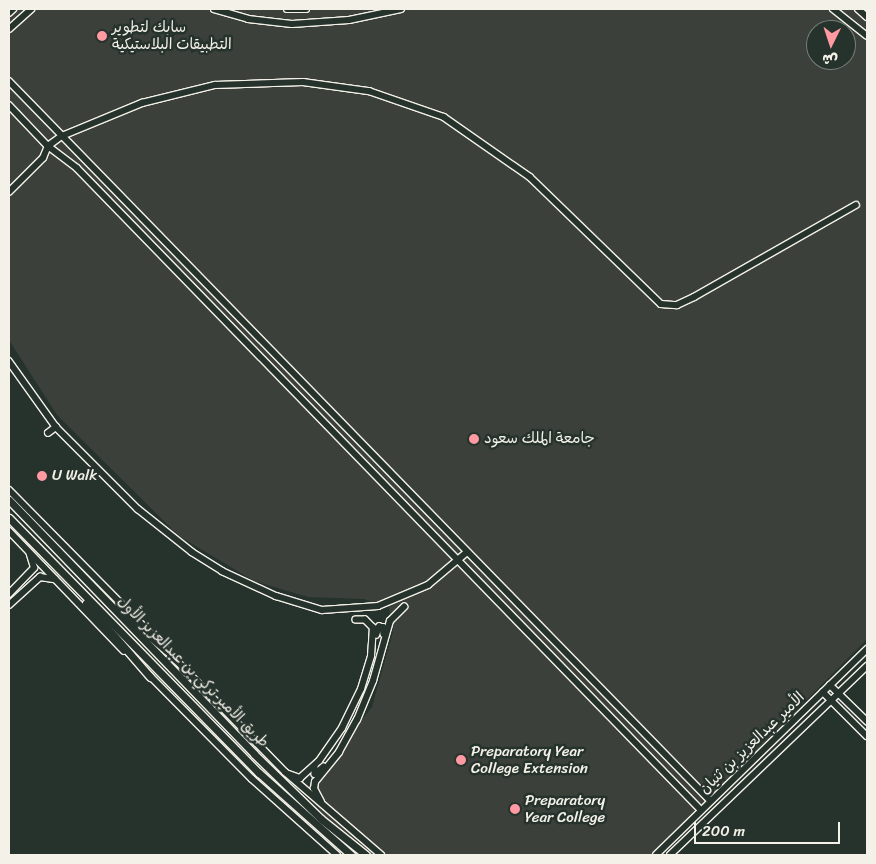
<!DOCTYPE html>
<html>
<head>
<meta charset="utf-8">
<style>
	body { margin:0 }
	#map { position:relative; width:876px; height:864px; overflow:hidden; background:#26332d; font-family:Sriracha,"Playpen Sans Arabic",sans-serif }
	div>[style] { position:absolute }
	.built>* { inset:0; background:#3b413a }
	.roads { filter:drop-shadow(1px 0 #f4f1e8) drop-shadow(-1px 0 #f4f1e8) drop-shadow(0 1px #f4f1e8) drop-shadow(0 -1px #f4f1e8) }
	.tertiary>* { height:5.5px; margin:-2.75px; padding:0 2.75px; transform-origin:2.75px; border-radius:2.75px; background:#26332d }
	.secondary>* { height:6px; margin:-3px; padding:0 3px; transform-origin:3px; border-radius:3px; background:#26332d }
	.primary>* { height:7px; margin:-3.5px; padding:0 3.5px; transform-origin:3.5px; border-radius:3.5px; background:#26332d }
	.dots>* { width:14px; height:14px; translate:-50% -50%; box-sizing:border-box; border:2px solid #26332d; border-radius:50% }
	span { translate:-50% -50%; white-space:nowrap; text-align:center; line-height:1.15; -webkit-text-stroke:5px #26332d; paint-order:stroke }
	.poi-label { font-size:15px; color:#f4f1e8 }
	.left { translate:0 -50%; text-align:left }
	.street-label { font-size:15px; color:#f4f1e8 }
	.frame { position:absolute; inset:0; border:10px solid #f4f1e8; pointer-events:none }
	.north { position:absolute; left:806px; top:20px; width:50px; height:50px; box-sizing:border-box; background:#26332d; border:1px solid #787f78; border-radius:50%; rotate:184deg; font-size:14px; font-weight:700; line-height:20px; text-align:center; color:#f4f1e8 }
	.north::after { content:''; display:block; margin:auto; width:18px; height:22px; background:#ff9aa2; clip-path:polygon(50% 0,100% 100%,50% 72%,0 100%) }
	.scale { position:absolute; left:694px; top:822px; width:146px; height:22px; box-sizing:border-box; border:2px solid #f4f1e8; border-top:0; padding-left:6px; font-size:15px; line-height:18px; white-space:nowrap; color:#f4f1e8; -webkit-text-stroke:4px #26332d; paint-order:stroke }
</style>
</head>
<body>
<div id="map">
	<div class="built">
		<div style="clip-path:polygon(evenodd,9px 9px,867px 9px,867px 639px,653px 855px,360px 855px,304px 792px,372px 707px,393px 632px,389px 607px,364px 599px,308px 597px,254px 581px,179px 536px,57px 415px,9px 340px,9px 9px,816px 30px,846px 30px,846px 60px,816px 60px,816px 30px)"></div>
	</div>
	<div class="roads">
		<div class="tertiary">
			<div style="left:9px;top:81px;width:1004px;rotate:45.73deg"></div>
			<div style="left:9px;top:105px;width:57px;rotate:46.4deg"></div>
			<div style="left:48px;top:146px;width:36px;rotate:37deg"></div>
			<div style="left:77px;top:168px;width:895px;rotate:45.81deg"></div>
			<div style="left:9px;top:192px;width:48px;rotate:-45deg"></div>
			<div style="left:43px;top:158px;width:13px;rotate:-67deg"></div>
			<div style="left:48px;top:146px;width:17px;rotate:-36deg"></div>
			<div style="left:62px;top:136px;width:87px;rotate:-22.4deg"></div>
			<div style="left:142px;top:103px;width:75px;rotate:-13.9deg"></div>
			<div style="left:215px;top:85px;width:88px;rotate:-2deg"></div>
			<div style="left:303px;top:82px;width:67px;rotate:7.8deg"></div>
			<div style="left:369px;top:91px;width:79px;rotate:19.1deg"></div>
			<div style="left:444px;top:117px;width:105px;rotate:34.9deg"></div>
			<div style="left:530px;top:177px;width:182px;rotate:44.1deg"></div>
			<div style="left:661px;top:304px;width:16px;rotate:4deg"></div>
			<div style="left:677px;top:305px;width:19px;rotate:-25deg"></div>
			<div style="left:694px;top:297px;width:186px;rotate:-29.6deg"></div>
			<div style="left:9px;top:361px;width:81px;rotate:54.5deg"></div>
			<div style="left:56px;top:427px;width:116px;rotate:45deg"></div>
			<div style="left:138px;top:509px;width:69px;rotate:38.5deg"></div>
			<div style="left:192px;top:552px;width:36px;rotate:32deg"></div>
			<div style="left:222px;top:571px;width:60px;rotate:24.8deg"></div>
			<div style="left:276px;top:596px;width:48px;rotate:16.9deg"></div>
			<div style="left:322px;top:610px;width:56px;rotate:-4.1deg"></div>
			<div style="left:378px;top:606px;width:54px;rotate:-22.8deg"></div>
			<div style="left:428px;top:585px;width:50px;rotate:-40.1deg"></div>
			<div style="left:48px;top:433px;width:10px;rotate:-37deg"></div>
			<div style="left:9px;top:594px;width:36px;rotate:-46deg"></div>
			<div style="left:34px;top:568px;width:14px;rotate:-107deg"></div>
			<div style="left:9px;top:605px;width:42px;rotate:-42.1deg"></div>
			<div style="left:40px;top:577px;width:15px;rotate:8deg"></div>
			<div style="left:376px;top:635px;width:9px;rotate:-69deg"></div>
			<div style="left:379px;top:627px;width:4px"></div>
			<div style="left:383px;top:627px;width:7px;rotate:82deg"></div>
			<div style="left:830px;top:685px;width:52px;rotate:44.2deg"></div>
			<div style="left:823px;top:692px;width:62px;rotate:45deg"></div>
			<div style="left:315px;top:767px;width:7px;rotate:90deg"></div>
			<div style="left:315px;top:774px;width:11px;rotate:-41deg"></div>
			<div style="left:289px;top:774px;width:12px;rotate:20deg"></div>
			<div style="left:300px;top:778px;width:25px;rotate:-42deg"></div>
			<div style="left:319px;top:761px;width:40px;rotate:-55.1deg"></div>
			<div style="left:342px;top:728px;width:43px;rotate:-64deg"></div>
			<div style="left:361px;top:689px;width:34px;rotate:-73deg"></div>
			<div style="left:371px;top:656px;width:28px;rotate:-86deg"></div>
			<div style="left:373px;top:628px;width:11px;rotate:-135deg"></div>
			<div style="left:365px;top:620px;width:9px;rotate:180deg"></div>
			<div style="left:321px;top:802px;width:15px;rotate:-118deg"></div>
			<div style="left:314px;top:789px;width:7px;rotate:-82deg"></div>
			<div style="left:315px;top:782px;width:38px;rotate:-51deg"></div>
			<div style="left:339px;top:752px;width:37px;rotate:-61deg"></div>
			<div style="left:357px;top:720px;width:42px;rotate:-67.7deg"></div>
			<div style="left:373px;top:681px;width:62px;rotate:-74.2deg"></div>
			<div style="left:390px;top:621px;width:20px;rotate:-45deg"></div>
			<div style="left:656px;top:855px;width:295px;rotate:-44.3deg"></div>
			<div style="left:670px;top:855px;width:273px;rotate:-43.8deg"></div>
		</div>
		<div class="secondary">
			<div style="left:214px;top:9px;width:35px;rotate:16deg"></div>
			<div style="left:248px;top:19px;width:44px;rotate:6.5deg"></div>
			<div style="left:292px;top:24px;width:57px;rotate:-4deg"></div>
			<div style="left:349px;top:20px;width:53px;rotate:-11.9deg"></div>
			<div style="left:287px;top:9px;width:19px"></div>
			<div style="left:833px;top:9px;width:43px;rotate:38.5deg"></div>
			<div style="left:858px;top:9px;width:12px;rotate:42deg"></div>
			<div style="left:9px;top:13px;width:6px;rotate:-45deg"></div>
			<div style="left:9px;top:29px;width:30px;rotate:-42deg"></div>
			<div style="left:9px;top:490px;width:202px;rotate:45.4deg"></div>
			<div style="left:9px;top:531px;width:166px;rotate:46.2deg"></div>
			<div style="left:163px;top:647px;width:175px;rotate:45.7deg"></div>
			<div style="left:285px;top:772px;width:127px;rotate:40.8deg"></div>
			<div style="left:147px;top:673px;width:149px;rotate:45.3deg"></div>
			<div style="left:252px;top:779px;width:114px;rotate:41.8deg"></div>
		</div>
		<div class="primary">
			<div style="left:9px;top:500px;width:353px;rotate:46deg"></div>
			<div style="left:254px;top:754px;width:93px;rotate:44.1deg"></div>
			<div style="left:321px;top:819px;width:58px;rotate:38.7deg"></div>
			<div style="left:9px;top:518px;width:357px;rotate:45.6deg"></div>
			<div style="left:259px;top:773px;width:123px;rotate:41.7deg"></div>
			<div style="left:86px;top:603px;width:98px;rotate:49.1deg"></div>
			<div style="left:117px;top:609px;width:64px;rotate:39.9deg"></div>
		</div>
	</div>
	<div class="dots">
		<div style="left:102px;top:36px;background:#ff9aa2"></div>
		<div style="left:474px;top:439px;background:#ff9aa2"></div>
		<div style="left:42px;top:476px;background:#ff9aa2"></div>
		<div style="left:461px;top:760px;background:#ff9aa2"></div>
		<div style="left:515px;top:809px;background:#ff9aa2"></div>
	</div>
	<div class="poi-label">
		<span class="left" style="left:112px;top:36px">سابك لتطوير<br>التطبيقات البلاستيكية</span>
		<span class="left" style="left:484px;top:439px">جامعة الملك سعود</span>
		<span class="left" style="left:52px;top:476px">U Walk</span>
		<span class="left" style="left:471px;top:760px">Preparatory Year<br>College Extension</span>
		<span class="left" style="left:525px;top:809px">Preparatory<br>Year College</span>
	</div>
	<div class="street-label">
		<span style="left:193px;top:672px;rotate:45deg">طريق الأمير تركي بن عبدالعزيز الأول</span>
		<span style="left:752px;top:743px;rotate:-44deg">الأمير عبدالعزيز بن ثنيان</span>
	</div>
	<div class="frame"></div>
	<div class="north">ش</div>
	<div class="scale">200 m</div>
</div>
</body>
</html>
